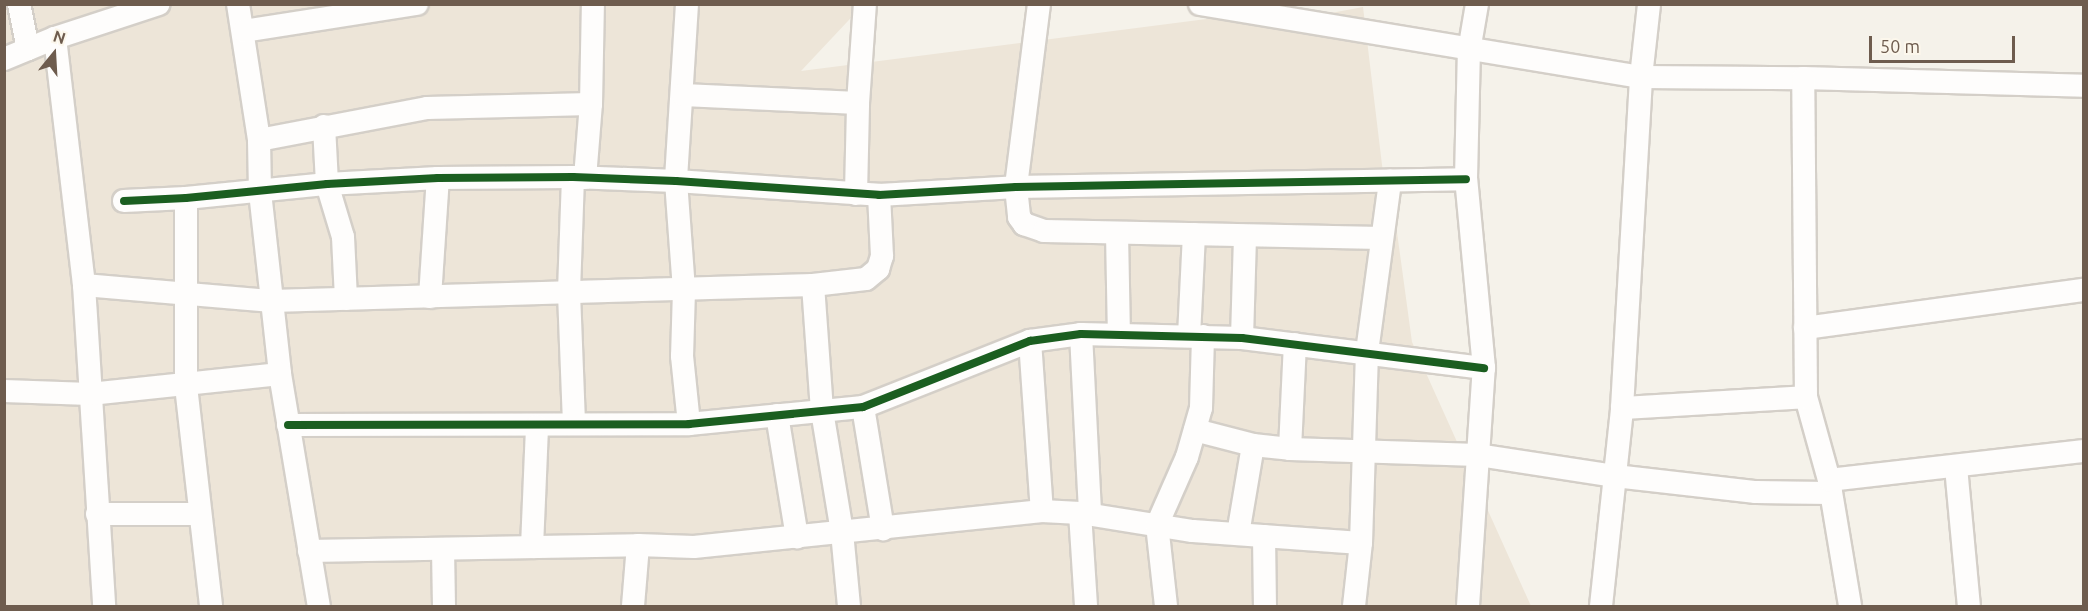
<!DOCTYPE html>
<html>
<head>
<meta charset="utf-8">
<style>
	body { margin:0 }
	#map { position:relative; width:2088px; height:611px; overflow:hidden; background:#f5f2ea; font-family:Ubuntu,sans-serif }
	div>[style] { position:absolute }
	.residential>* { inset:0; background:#ede5d8 }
	.roads { filter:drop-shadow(2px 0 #d4cfc8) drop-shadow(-2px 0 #d4cfc8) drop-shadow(0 2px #d4cfc8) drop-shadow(0 -2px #d4cfc8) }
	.street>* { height:22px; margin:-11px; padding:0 11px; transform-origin:11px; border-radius:11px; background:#fefdfc }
	.cycleway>* { height:8px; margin:-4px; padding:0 4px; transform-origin:4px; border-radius:4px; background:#1b5e20 }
	span { translate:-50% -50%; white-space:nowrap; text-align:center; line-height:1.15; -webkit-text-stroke:6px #fcf7ec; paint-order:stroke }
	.frame { position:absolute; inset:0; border:6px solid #6e5c4e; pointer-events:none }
	.north { position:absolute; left:24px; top:24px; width:60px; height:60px; -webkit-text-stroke:4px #fcf7ec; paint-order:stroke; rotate:18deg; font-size:16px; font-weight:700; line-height:24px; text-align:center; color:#6e5c4e }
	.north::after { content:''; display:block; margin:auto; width:21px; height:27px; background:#6e5c4e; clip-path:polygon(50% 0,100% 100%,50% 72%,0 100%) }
	.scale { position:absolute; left:1869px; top:36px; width:146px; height:27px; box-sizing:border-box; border:3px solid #6e5c4e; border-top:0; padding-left:8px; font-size:18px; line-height:21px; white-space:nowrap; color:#6e5c4e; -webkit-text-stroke:4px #fcf7ec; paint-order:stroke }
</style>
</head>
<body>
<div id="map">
	<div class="residential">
		<div style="clip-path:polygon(4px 5px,863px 5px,801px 71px,1222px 17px,1309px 10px,1331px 13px,1363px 7px,1383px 173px,1390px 181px,1412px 342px,1531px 606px,5px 606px)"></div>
	</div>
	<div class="roads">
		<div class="street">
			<div style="left:19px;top:4px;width:46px;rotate:78.7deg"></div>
			<div style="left:238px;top:4px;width:138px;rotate:81.2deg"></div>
			<div style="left:259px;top:140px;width:52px;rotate:88.9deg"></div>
			<div style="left:260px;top:192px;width:183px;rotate:83.7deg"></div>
			<div style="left:280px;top:374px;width:235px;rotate:80.5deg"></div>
			<div style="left:687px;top:4px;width:177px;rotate:93.6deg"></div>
			<div style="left:676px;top:181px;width:109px;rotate:85.8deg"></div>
			<div style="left:684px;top:290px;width:66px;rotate:91.7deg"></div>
			<div style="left:682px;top:356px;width:68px;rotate:84.1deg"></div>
			<div style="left:1039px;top:4px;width:184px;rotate:97.2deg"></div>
			<div style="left:1016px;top:187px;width:30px;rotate:84deg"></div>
			<div style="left:1019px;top:217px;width:9px;rotate:54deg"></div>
			<div style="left:1024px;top:224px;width:21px;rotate:19deg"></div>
			<div style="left:1044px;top:231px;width:338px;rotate:1.2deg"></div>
			<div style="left:1200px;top:4px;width:447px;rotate:9.4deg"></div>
			<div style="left:1641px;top:77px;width:162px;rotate:0.4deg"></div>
			<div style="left:1803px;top:78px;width:281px;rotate:1.6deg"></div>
			<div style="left:244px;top:31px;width:175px;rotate:-8.9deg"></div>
			<div style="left:55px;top:38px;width:249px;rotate:83.3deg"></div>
			<div style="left:84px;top:285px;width:322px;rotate:86.4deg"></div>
			<div style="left:4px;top:59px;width:55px;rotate:-22.4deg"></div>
			<div style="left:55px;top:38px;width:109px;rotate:-18.1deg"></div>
			<div style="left:683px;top:95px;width:175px;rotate:2.6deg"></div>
			<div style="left:324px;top:126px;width:58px;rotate:87deg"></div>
			<div style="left:327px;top:184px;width:55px;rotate:73.2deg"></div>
			<div style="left:343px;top:237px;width:62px;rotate:87.2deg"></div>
			<div style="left:259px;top:140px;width:171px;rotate:-10.8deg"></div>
			<div style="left:427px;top:108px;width:164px;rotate:-1.4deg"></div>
			<div style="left:573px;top:177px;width:116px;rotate:92deg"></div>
			<div style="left:569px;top:293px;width:131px;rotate:87.8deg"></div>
			<div style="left:585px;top:178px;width:74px;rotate:-85.4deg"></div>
			<div style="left:591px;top:104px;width:100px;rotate:-88.9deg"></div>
			<div style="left:856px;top:194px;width:91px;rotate:-88.7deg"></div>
			<div style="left:858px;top:103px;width:99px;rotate:-86deg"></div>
			<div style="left:186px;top:198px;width:188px;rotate:90deg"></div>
			<div style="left:186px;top:386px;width:221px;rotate:83.5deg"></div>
			<div style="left:124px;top:201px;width:62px;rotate:-2.8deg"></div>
			<div style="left:186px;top:198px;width:142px;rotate:-5.7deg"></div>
			<div style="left:327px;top:184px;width:111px;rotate:-3.1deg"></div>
			<div style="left:438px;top:178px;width:135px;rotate:-0.4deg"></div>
			<div style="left:573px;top:177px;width:103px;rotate:2.2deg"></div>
			<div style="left:676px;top:181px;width:203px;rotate:3.9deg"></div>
			<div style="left:879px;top:195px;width:137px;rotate:-3.3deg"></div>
			<div style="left:1016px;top:187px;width:450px;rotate:-1deg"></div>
			<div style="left:1117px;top:233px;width:100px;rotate:88.9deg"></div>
			<div style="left:84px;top:285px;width:189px;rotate:4.9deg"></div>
			<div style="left:272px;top:301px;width:541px;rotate:-1.69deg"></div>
			<div style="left:813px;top:285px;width:53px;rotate:-6.5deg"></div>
			<div style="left:866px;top:279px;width:16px;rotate:-40deg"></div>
			<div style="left:878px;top:269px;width:14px;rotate:-73deg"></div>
			<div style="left:882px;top:256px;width:61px;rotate:-92.8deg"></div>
			<div style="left:813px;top:285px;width:126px;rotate:85.9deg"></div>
			<div style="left:822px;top:411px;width:123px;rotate:80.6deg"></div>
			<div style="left:842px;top:532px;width:74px;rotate:84.6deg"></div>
			<div style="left:430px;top:297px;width:119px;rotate:-86.2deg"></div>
			<div style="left:1805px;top:328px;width:282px;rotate:-7.8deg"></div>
			<div style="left:1081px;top:334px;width:180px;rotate:87.1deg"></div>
			<div style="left:1189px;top:336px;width:102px;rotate:-87.2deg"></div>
			<div style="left:1242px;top:338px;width:102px;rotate:-88.3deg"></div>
			<div style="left:1030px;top:341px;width:170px;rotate:86deg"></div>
			<div style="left:4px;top:391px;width:86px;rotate:2deg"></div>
			<div style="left:90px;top:394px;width:191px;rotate:-6deg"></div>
			<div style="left:1806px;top:397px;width:86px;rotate:74.5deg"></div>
			<div style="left:1829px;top:480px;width:128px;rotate:80.5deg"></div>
			<div style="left:863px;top:407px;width:124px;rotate:80.7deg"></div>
			<div style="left:1622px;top:408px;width:184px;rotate:-3.4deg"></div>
			<div style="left:1806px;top:397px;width:319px;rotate:-90.5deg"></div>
			<div style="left:777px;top:415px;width:124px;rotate:80.7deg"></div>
			<div style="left:288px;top:425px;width:401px;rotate:-0.1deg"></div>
			<div style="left:689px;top:424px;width:175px;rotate:-5.6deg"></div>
			<div style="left:863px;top:407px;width:180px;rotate:-21.6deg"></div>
			<div style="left:1030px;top:341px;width:51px;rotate:-7.8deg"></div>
			<div style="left:1081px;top:334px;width:161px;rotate:1.4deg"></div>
			<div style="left:1242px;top:338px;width:244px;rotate:7.1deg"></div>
			<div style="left:1195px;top:430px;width:60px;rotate:14.5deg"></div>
			<div style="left:1253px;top:445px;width:37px;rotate:6deg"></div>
			<div style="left:1290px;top:449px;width:188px;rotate:1.8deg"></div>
			<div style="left:1478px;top:455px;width:139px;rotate:8.7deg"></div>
			<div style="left:1615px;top:476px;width:142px;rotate:6.5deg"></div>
			<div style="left:1756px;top:492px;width:75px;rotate:0.8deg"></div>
			<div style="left:1290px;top:449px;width:105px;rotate:-87.3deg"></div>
			<div style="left:1956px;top:467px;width:140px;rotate:84.7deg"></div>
			<div style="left:1829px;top:480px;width:257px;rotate:-6.5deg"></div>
			<div style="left:1080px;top:513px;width:93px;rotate:86.3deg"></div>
			<div style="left:97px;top:514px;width:103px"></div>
			<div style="left:1238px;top:534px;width:90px;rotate:-80.4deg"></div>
			<div style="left:1264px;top:536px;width:70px;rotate:89.2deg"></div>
			<div style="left:532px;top:547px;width:121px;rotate:-87.6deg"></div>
			<div style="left:443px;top:549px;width:57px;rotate:89deg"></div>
			<div style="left:309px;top:551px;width:329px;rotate:-1deg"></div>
			<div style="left:638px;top:545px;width:56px;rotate:2deg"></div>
			<div style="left:694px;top:547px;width:350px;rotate:-5.9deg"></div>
			<div style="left:1042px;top:511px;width:38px;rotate:3deg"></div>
			<div style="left:1080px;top:513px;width:114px;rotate:9.1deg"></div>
			<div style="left:1193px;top:531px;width:168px;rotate:4.1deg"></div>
			<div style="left:633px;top:606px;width:61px;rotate:-85.3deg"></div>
			<div style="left:1166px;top:606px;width:81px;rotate:-96.3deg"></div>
			<div style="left:1157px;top:525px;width:74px;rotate:-66.2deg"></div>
			<div style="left:1187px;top:457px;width:51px;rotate:-74.1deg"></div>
			<div style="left:1201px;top:408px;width:72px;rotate:-88.4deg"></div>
			<div style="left:1354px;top:606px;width:63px;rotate:-83.7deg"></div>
			<div style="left:1361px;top:543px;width:191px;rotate:-88.2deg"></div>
			<div style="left:1367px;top:352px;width:173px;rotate:-82.3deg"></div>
			<div style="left:1468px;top:606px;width:239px;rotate:-86.2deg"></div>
			<div style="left:1484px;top:368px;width:190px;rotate:-95.4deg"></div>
			<div style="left:1466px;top:179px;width:128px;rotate:-88.7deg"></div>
			<div style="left:1469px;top:51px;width:48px;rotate:-80.3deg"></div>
			<div style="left:1601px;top:606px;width:199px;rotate:-83.9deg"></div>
			<div style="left:1622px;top:408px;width:332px;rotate:-86.7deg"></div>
			<div style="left:1641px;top:77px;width:73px;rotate:-83.7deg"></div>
		</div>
	</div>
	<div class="cycleway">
		<div style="left:124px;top:201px;width:62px;rotate:-2.8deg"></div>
		<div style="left:186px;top:198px;width:142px;rotate:-5.7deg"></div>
		<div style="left:327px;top:184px;width:111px;rotate:-3.1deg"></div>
		<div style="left:438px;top:178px;width:135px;rotate:-0.4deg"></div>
		<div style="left:573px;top:177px;width:103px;rotate:2.2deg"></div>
		<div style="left:676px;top:181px;width:203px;rotate:3.9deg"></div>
		<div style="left:879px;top:195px;width:137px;rotate:-3.3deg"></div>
		<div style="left:1016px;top:187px;width:450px;rotate:-1deg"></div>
		<div style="left:288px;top:425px;width:401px;rotate:-0.1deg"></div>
		<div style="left:689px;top:424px;width:175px;rotate:-5.6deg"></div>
		<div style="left:863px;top:407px;width:180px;rotate:-21.6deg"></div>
		<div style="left:1030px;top:341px;width:51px;rotate:-7.8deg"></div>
		<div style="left:1081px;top:334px;width:161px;rotate:1.4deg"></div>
		<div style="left:1242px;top:338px;width:244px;rotate:7.1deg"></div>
	</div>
	<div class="frame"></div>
	<div class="north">N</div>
	<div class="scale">50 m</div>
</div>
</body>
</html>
